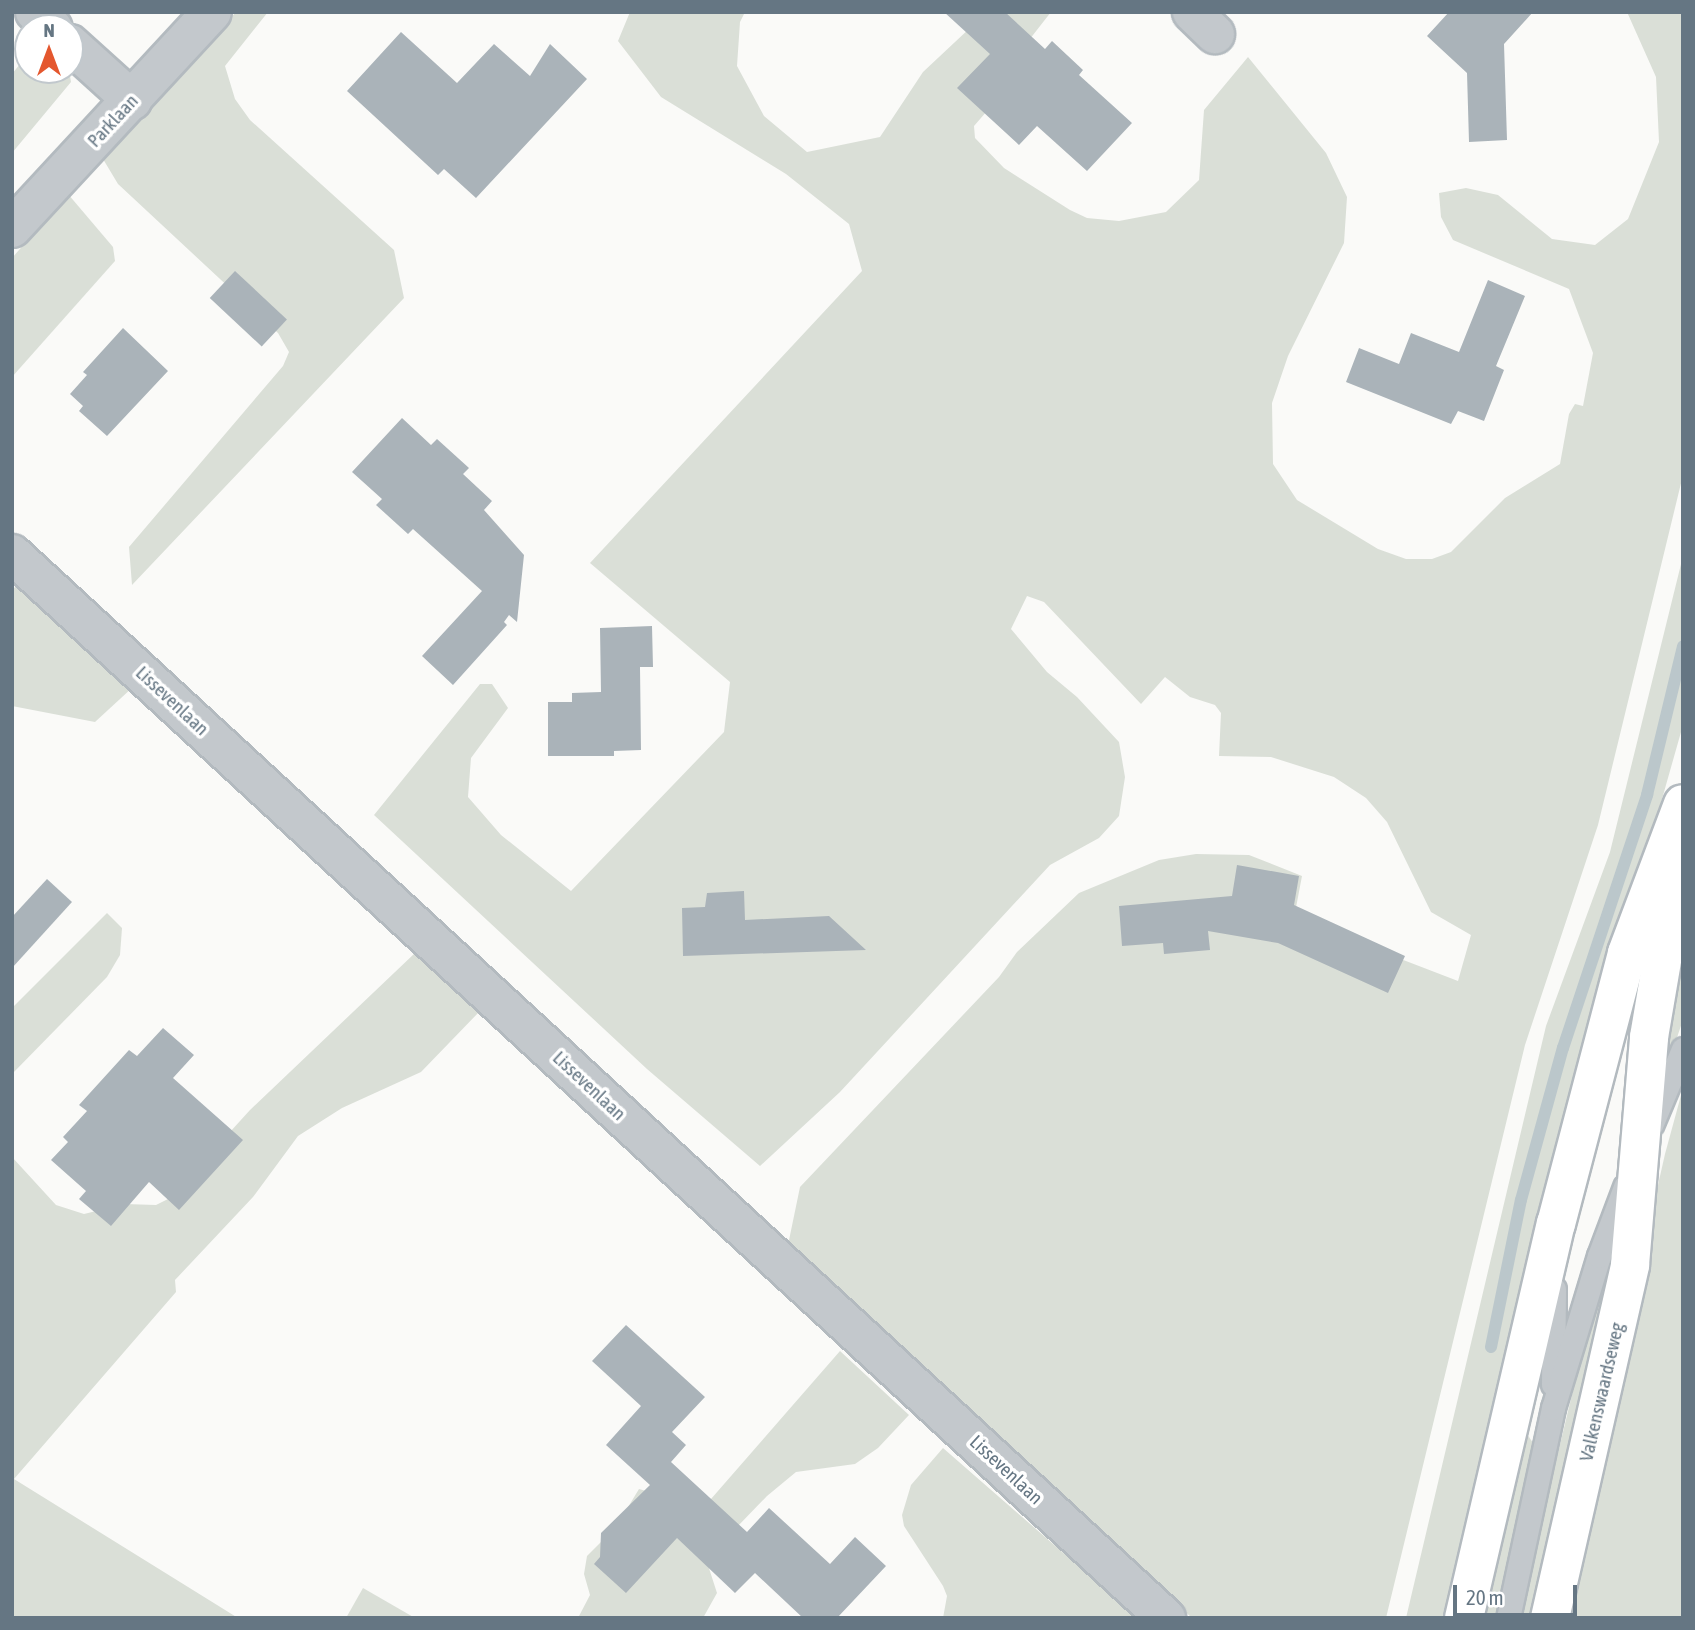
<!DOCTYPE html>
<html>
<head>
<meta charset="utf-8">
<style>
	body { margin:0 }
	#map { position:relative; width:1695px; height:1630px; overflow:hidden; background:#fafaf8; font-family:"Asap Condensed",sans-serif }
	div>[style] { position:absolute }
	.green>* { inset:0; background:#dadfd7 }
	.stream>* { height:12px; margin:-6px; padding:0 6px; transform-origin:6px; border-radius:6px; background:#bbc7cb }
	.building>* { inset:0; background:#aab3b9; transform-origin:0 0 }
	.roads { filter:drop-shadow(2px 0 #b3babf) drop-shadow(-2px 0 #b3babf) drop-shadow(0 2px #b3babf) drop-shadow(0 -2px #b3babf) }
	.lane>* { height:23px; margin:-11.5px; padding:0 11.5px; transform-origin:11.5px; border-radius:11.5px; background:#c3c8cc }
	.street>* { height:38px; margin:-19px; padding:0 19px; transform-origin:19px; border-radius:19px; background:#c3c8cc }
	.secondary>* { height:38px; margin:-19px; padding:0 19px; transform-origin:19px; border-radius:19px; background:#fff }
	span { translate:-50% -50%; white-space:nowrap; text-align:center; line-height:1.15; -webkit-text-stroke:7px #fff; paint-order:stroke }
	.street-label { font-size:19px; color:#657683 }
	.frame { position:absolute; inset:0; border:14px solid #657683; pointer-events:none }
	.north { position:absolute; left:14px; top:14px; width:70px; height:70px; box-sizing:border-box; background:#fff; border:2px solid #c1c8cd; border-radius:50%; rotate:0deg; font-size:19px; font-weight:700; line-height:28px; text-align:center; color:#657683 }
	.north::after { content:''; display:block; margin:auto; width:24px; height:32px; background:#e4572e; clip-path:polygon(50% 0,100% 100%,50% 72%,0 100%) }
	.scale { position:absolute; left:1453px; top:1585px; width:124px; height:32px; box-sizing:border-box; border:4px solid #657683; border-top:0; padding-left:9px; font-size:21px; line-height:24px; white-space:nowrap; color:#657683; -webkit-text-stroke:5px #fff; paint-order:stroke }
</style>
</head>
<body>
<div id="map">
	<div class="green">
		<div style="clip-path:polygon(236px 12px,268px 12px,225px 66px,235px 99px,250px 120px,394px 250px,404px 298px,132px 585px,129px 547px,283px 366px,289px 352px,278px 333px,118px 184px,103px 159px)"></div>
		<div style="clip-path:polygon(630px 12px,745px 12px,740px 22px,737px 66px,764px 116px,807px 152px,880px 137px,923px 72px,987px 12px,1051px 12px,1012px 62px,987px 111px,974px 126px,975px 138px,1004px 168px,1070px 210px,1087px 218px,1119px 221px,1166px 212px,1199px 180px,1204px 110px,1248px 57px,1326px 153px,1347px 197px,1344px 243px,1288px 356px,1272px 403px,1273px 464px,1297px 500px,1378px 549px,1406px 559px,1432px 559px,1451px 552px,1505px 498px,1560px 464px,1569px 414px,1575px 404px,1583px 406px,1593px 353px,1569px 289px,1453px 240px,1441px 217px,1439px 193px,1466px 188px,1498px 195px,1552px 239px,1595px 245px,1628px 219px,1659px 142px,1656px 77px,1627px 12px,1683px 12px,1683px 475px,1598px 825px,1525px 1045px,1386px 1618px,1192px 1618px,788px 1245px,800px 1187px,999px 977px,1017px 952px,1079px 893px,1159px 860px,1196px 854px,1249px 855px,1302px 876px,1294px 918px,1458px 981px,1471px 935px,1431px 912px,1387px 822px,1366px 798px,1334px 777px,1271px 757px,1219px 756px,1221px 713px,1215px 705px,1190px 697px,1165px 677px,1141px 704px,1044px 602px,1027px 596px,1011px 629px,1047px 672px,1077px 697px,1119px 742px,1125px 777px,1119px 816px,1099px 838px,1050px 865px,840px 1092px,760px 1166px,647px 1069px,374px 815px,480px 684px,492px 684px,508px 708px,471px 758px,468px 797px,501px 835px,571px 891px,724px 732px,730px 682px,590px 563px,862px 271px,849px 224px,786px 174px,661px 97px,618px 41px)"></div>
		<div style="clip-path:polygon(28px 54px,28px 70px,69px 70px,71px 82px,12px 153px,12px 74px)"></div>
		<div style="clip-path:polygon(68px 194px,113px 247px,115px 261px,12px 377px,12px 258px)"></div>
		<div style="clip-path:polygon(1683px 556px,1683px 725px,1592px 1046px,1455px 1618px,1406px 1618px,1546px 1026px,1610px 852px)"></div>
		<div style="clip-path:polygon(19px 582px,133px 687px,95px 722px,12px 706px,12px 591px)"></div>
		<div style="clip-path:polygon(107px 913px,122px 928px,120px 955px,107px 977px,12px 1074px,12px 1008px)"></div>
		<div style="clip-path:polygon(1683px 918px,1683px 1020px,1663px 1078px)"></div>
		<div style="clip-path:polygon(415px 953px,479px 1012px,421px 1072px,342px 1108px,298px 1136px,253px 1197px,175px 1280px,176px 1292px,14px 1479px,238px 1618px,12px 1618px,12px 1157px,56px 1205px,84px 1214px,125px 1204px,156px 1205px,170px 1198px,250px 1110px)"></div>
		<div style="clip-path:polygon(1683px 1088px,1683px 1618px,1560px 1618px,1665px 1154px)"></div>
		<div style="clip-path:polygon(1617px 1230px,1539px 1618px,1518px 1618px,1585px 1341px)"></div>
		<div style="clip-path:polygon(840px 1351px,909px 1415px,878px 1448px,855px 1464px,796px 1472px,767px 1496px,706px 1559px,717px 1593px,703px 1618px,578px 1618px,590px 1595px,584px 1574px,587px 1556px,616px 1527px,639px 1489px,704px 1507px)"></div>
		<div style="clip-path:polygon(1527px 1434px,1533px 1443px,1497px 1618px,1477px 1618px,1522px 1435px)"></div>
		<div style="clip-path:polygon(943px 1448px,1138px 1618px,943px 1618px,947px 1596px,943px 1586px,904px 1526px,902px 1515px,911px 1485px)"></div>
		<div style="clip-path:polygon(363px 1588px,415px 1618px,346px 1618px)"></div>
	</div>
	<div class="stream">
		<div style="left:1491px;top:1347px;width:150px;rotate:-78.5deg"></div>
		<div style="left:1521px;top:1200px;width:158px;rotate:-74.6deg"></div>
		<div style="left:1563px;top:1048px;width:267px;rotate:-71.6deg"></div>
		<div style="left:1647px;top:795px;width:153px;rotate:-76.4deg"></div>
	</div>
	<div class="building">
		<div style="clip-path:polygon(944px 12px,1005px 12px,1045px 49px,1052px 41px,1083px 70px,1079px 75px,1132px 123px,1087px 171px,1037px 126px,1019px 145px,957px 88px,990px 54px)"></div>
		<div style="clip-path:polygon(1449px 12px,1533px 12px,1504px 44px,1507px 140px,1469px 142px,1467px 73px,1427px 36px)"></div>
		<div style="clip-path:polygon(401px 32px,457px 83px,494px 44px,530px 76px,550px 44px,587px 79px,476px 198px,444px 169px,438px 175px,347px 91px)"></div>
		<div style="left:235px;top:271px;width:71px;height:37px;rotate:43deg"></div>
		<div style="clip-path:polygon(1488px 280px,1525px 296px,1496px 366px,1504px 370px,1484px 421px,1458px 411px,1451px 424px,1346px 382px,1359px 348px,1399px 364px,1411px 333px,1459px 352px)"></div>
		<div style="clip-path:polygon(123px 328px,168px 371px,107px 436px,79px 411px,83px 406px,70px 394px,87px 375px,83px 372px)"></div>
		<div style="clip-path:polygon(402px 418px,431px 445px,437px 439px,469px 468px,463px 474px,492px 501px,484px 510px,524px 555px,517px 622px,509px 615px,504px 622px,507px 625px,453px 685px,422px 656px,482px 591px,413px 529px,408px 534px,376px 505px,382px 499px,352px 472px)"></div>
		<div style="clip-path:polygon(652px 626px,653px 667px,640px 667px,641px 750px,614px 751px,614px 756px,548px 756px,548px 702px,572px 702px,572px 693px,601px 692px,600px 628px)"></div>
		<div style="clip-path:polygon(1237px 865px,1299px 876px,1294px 905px,1405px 956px,1388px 993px,1278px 943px,1208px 931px,1210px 950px,1164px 954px,1163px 943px,1122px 946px,1119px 906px,1232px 896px)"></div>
		<div style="clip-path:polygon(47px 879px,72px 902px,12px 968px,12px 917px)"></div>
		<div style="clip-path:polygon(744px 891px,745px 920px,829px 916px,866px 950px,683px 956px,682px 908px,705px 907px,707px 893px)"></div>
		<div style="clip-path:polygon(163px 1028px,194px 1055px,173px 1078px,243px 1140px,179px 1210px,149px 1182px,111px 1226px,79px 1199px,86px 1191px,51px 1160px,68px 1142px,63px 1137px,87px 1111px,79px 1105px,129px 1050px,137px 1056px)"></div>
		<div style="clip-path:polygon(626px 1325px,705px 1397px,672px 1432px,686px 1445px,671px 1462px,747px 1532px,769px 1508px,830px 1564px,855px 1537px,886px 1566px,837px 1618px,803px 1618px,755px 1573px,735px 1593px,677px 1538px,626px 1593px,594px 1564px,600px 1557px,601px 1533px,650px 1485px,606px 1445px,641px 1406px,592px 1361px)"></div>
	</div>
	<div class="roads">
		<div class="lane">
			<div style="left:1652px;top:1123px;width:80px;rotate:-67.3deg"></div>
			<div style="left:1553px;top:1384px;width:95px;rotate:-89.4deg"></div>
			<div style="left:1508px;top:1618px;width:215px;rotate:-77.9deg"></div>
			<div style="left:1553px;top:1408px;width:159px;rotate:-73.2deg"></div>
			<div style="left:1599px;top:1256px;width:74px;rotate:-69.4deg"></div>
		</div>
		<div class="street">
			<div style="left:35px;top:12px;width:24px;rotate:42deg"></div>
			<div style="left:1192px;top:12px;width:32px;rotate:44deg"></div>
			<div style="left:70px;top:44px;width:84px;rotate:42.1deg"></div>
			<div style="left:12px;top:228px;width:294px;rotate:-47.2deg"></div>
			<div style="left:12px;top:554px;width:1570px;rotate:42.68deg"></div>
		</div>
		<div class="secondary">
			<div style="left:1464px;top:1618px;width:405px;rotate:-76.9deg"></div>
			<div style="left:1556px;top:1224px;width:280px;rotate:-75.3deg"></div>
			<div style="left:1627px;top:953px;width:159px;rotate:-69.4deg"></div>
			<div style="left:1550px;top:1618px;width:362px;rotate:-77.2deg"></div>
			<div style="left:1630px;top:1265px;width:229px;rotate:-85.2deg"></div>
			<div style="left:1649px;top:1037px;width:184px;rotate:-80.3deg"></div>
		</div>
	</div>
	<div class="street-label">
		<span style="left:113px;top:121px;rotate:-47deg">Parklaan</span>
		<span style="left:172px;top:701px;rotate:43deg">Lissevenlaan</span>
		<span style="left:589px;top:1086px;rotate:43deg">Lissevenlaan</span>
		<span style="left:1602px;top:1392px;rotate:-77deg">Valkenswaardseweg</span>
		<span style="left:1006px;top:1470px;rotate:43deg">Lissevenlaan</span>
	</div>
	<div class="frame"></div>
	<div class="north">N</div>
	<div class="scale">20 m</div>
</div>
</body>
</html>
